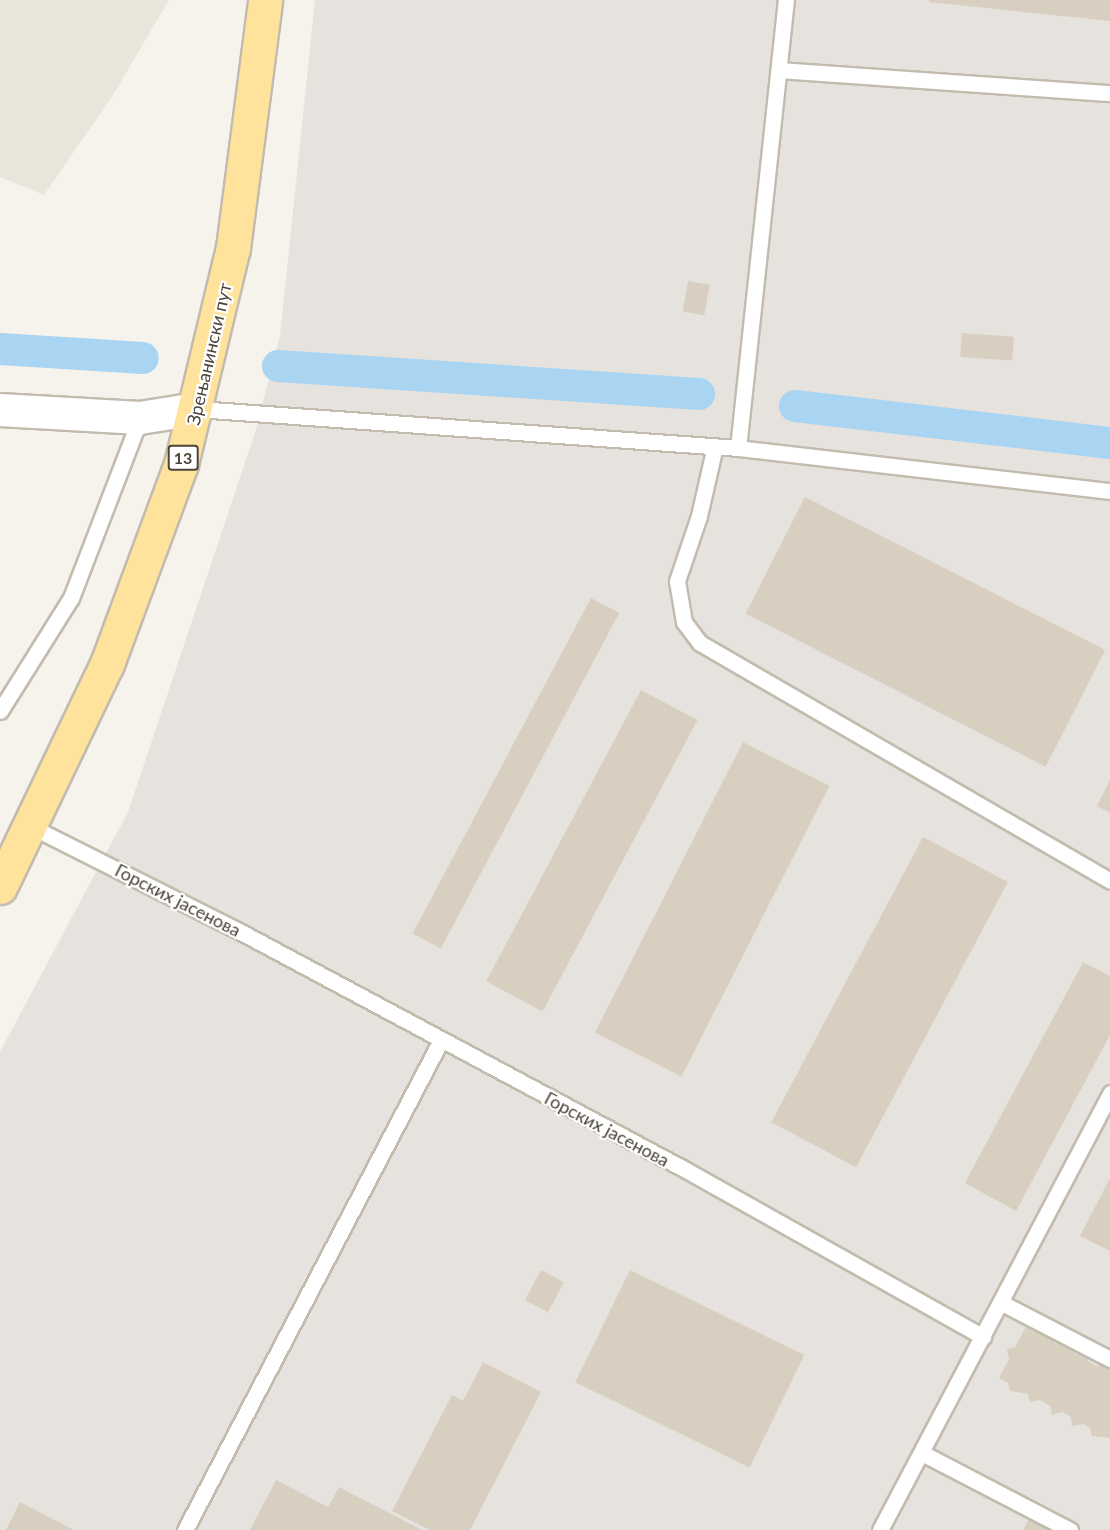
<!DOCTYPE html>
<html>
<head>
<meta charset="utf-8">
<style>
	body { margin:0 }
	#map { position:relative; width:1110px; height:1530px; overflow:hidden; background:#f6f3ec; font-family:Lato,sans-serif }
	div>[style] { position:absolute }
	.residential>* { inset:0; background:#eae5da }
	.industrial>* { inset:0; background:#e6e2dd }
	.canal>* { height:32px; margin:-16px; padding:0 16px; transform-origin:16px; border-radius:16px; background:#a9d4f2 }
	.building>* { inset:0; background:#d8cfc1; transform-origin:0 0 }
	.roads { filter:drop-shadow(2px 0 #c2bbae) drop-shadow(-2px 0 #c2bbae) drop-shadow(0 2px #c2bbae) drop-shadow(0 -2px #c2bbae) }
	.service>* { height:15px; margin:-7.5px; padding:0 7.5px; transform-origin:7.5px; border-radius:7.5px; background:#fff }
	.minor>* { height:32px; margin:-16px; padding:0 16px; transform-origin:16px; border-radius:16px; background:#fff }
	.primary>* { height:33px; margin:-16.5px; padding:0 16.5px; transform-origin:16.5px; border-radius:16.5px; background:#ffe39c }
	span { translate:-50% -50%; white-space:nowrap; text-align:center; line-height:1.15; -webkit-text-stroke:4.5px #fff; paint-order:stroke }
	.shield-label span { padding:2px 4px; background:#fff; border:2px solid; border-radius:4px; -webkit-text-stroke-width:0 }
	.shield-label { font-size:16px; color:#4b4439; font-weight:700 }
	.street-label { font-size:18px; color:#4b4439 }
</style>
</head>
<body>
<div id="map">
	<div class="residential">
		<div style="clip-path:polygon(0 0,169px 0,113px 95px,44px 195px,0 177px)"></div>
	</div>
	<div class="industrial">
		<div style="clip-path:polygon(315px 0,1110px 0,1110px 1530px,0 1530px,0 1052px,128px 812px,255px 433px,280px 336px)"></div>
	</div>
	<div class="canal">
		<div style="left:0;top:349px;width:143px;rotate:3.6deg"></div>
		<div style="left:278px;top:366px;width:422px;rotate:3.8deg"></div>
		<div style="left:795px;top:406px;width:317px;rotate:6.7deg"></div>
	</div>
	<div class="building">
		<div style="clip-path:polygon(1110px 0,1110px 21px,929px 2px,929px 0)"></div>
		<div style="left:688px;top:281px;width:22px;height:31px;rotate:10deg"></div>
		<div style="left:962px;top:333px;width:52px;height:24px;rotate:4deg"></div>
		<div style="left:805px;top:497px;width:337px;height:131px;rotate:27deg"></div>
		<div style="left:591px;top:598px;width:32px;height:380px;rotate:28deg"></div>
		<div style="left:641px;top:690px;width:64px;height:330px;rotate:28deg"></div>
		<div style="left:743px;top:742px;width:97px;height:326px;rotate:27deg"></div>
		<div style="clip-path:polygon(1110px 780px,1110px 813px,1097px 806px)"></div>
		<div style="left:923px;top:837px;width:96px;height:323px;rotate:28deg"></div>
		<div style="clip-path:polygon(1083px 962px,1110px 976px,1110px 1035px,1016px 1211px,965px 1183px)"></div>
		<div style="clip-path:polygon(1110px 1178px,1110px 1251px,1080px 1236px)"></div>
		<div style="left:541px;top:1270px;width:26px;height:34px;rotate:28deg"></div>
		<div style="left:630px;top:1270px;width:194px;height:125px;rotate:26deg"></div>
		<div style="clip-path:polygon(1026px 1327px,1034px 1332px,1039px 1327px,1056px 1344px,1061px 1339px,1076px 1355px,1081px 1349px,1089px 1356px,1088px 1361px,1098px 1367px,1104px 1360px,1110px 1364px,1110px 1438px,1092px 1436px,1090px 1428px,1083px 1424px,1072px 1426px,1071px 1417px,1062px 1412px,1052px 1415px,1050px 1406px,1040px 1400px,1030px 1402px,1028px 1394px,1010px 1391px,1008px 1383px,999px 1378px,1009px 1359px,1007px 1349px,1015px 1347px)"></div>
		<div style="clip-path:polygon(483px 1362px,541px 1392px,470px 1530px,430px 1530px,392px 1511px,452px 1395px,463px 1401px)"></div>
		<div style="clip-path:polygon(276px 1480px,328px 1507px,339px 1487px,422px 1530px,250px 1530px)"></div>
		<div style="clip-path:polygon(20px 1502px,74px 1530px,6px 1530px)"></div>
		<div style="clip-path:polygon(1030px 1516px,1056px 1530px,1023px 1530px)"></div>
	</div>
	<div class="roads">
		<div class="service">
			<div style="left:779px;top:70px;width:332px;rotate:4deg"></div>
			<div style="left:197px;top:409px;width:542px;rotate:4.12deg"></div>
			<div style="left:738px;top:448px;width:374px;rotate:6.6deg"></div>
			<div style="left:715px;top:446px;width:72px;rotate:102.9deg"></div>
			<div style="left:699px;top:516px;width:69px;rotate:108.7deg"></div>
			<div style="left:677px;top:581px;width:42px;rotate:80.3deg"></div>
			<div style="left:684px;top:622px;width:26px;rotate:53deg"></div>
			<div style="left:700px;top:643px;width:474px;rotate:30.1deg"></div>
			<div style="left:738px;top:448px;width:451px;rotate:-83.9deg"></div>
			<div style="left:0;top:711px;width:133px;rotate:-57.9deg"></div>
			<div style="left:71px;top:598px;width:193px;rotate:-69deg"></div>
			<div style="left:32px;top:827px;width:229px;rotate:26.7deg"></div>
			<div style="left:237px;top:930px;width:507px;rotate:28.13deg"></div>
			<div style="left:684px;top:1169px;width:343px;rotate:29.3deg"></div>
			<div style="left:1002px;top:1303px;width:122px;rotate:27.4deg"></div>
			<div style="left:922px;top:1453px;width:167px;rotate:27.5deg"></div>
			<div style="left:185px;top:1530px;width:551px;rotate:-62.41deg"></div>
			<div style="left:880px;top:1530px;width:494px;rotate:-62.2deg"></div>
		</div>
		<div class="minor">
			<div style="left:0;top:410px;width:140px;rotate:3.3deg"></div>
			<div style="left:140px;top:418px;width:58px;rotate:-9deg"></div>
		</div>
		<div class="primary">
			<div style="left:0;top:887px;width:247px;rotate:-64.4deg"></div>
			<div style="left:107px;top:664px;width:213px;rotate:-69.7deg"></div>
			<div style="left:181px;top:464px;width:222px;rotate:-76.5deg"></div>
			<div style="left:233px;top:248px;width:250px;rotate:-82.6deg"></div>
		</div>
	</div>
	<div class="shield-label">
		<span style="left:183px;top:458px">13</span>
	</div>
	<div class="street-label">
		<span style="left:209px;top:354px;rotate:-77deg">Зрењанински пут</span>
		<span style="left:178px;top:900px;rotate:27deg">Горских јасенова</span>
		<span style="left:607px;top:1129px;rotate:28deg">Горских јасенова</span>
	</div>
</div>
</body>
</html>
